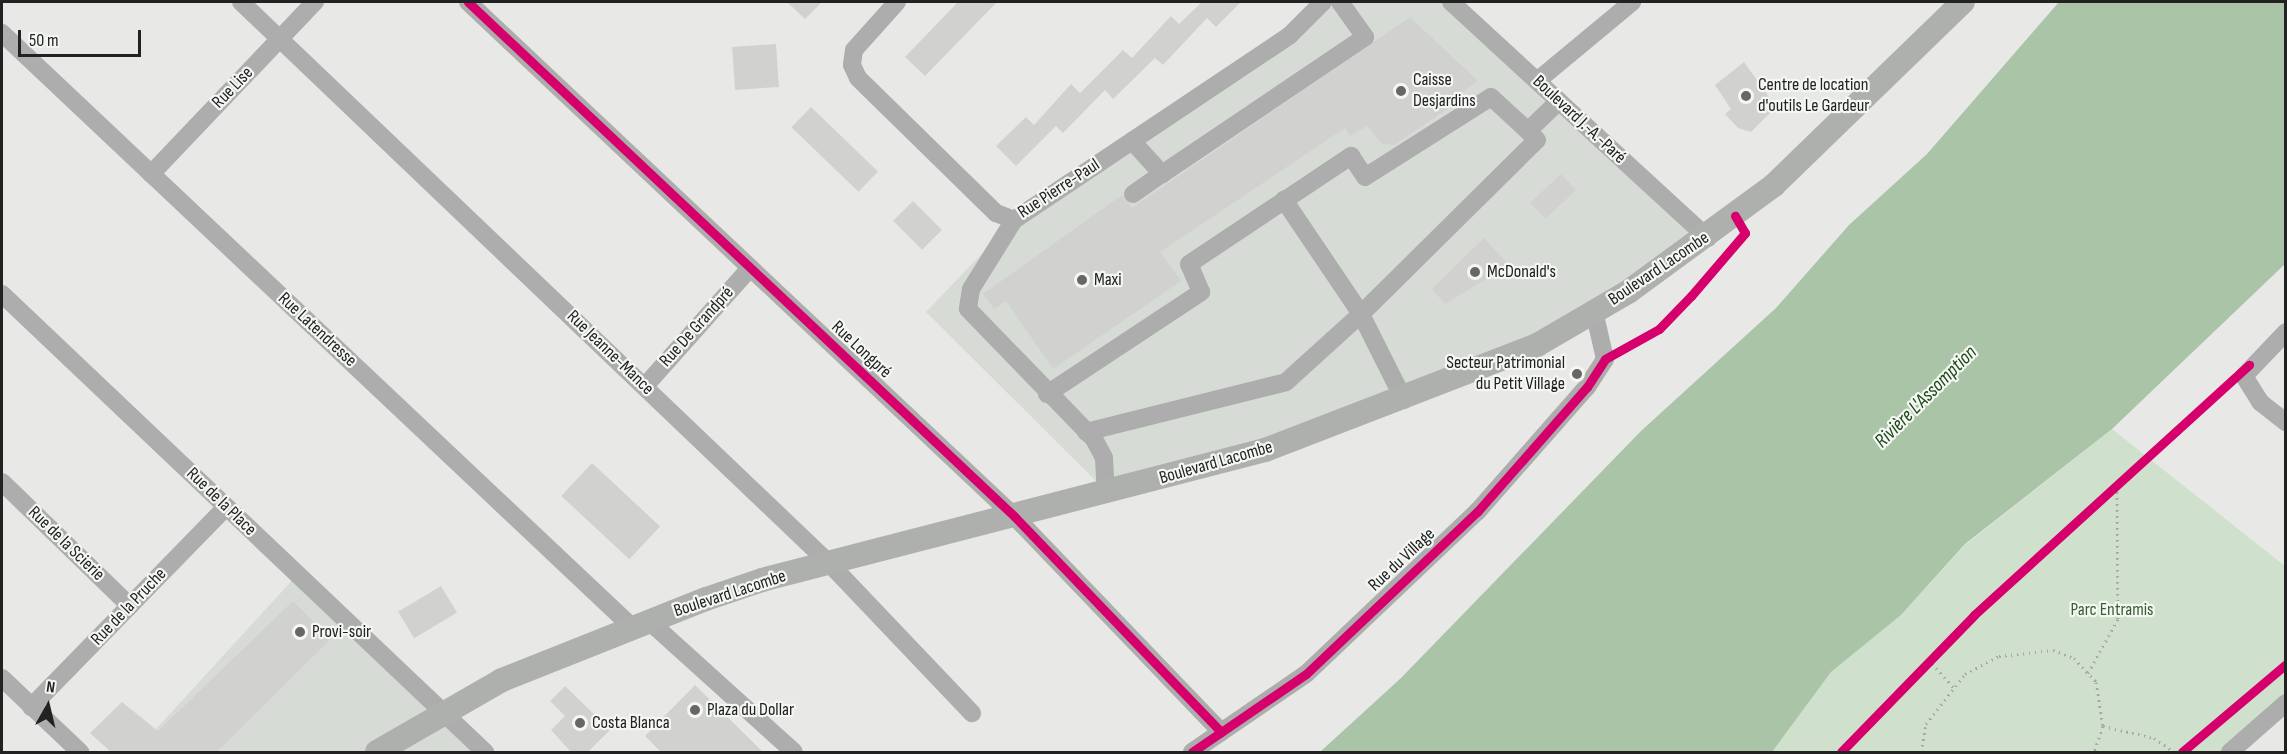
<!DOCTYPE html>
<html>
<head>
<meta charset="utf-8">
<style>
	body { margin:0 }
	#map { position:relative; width:2287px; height:754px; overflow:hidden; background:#e8e9e7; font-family:"Sofia Sans Condensed",sans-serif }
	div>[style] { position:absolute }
	.built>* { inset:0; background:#d6dcd5 }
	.green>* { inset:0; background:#cfe1cd }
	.water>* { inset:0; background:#aac4a7 }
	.building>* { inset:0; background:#d1d1d0; transform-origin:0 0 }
	.path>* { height:3px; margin-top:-1.5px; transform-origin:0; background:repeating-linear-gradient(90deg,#a7a8a7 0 1.5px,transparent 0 6px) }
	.minor>* { height:18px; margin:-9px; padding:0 9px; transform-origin:9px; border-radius:9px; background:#acadac }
	.major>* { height:24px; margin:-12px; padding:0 12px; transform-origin:12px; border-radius:12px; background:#aeb0ae }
	.cycleway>* { height:9px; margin:-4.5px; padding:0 4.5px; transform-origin:4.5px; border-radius:4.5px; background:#d6006c }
	.dots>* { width:16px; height:16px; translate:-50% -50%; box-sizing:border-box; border:3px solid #f4f7f4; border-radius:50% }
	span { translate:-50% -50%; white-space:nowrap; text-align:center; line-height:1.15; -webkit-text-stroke:4.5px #f4f7f4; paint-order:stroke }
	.poi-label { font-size:18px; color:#212221 }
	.left { translate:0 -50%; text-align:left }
	.right { translate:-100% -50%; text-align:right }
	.street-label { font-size:18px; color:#212221 }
	.park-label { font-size:18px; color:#33632f }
	.water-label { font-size:20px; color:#194915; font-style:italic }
	.frame { position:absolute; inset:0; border:3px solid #212221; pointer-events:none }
	.north { position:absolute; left:18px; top:676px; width:60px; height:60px; -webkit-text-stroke:4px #f4f7f4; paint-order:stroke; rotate:8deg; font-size:16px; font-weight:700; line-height:24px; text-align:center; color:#212221 }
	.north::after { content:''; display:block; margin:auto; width:21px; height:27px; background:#212221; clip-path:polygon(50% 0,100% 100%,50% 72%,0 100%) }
	.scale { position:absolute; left:18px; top:30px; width:123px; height:27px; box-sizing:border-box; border:3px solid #212221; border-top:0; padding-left:8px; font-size:18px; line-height:21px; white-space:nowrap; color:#212221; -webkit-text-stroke:4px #f4f7f4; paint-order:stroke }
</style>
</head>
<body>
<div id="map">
	<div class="built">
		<div style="clip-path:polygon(1323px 2px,1450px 2px,1708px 238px,1594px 311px,1265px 450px,1098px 483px,926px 312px,1014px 220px)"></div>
		<div style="clip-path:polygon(297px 575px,485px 752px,178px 752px,156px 729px)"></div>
	</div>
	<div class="green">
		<div style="clip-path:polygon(2112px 429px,2285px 566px,2285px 703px,2231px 752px,1771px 752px,1831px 672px,1902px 614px,1965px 545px)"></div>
	</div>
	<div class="water">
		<div style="clip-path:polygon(2059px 2px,2285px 2px,2285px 264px,2112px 429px,1965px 544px,1901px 615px,1831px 672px,1772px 752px,1320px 752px,1401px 678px,1641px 431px,1776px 308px,1849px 225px,1927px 154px)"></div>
	</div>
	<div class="building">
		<div style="clip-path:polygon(787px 2px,822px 2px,805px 19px)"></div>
		<div style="clip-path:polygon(958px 2px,997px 2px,925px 76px,905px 57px)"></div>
		<div style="clip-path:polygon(1202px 2px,1241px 2px,1216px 27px,1207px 18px,1163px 65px,1155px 58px,1113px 99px,1105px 90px,1063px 133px,1056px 126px,1016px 166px,996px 146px,1026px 117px,1034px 125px,1071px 84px,1080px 93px,1123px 50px,1132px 58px,1171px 16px,1179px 24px)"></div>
		<div style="clip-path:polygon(1410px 17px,1478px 81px,1458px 95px,1461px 100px,1394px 145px,1382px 144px,1367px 126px,1350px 136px,1345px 128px,1160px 252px,1181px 281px,1053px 369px,1006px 301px,994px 309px,983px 294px,1122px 195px,1132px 208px,1139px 203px)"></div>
		<div style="left:776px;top:44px;width:43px;height:44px;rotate:86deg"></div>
		<div style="clip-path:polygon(1744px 62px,1776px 107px,1751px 132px,1738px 128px,1725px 114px,1731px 109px,1715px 85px)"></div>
		<div style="left:811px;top:107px;width:93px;height:28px;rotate:44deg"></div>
		<div style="left:1561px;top:174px;width:22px;height:42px;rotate:47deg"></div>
		<div style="left:913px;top:201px;width:41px;height:28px;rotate:45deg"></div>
		<div style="clip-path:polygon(1484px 238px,1509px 265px,1445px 304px,1432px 289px)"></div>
		<div style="left:592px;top:463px;width:93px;height:45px;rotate:43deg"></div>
		<div style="left:441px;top:586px;width:31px;height:50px;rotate:59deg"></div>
		<div style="clip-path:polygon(293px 601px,331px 639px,216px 753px,112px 753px,90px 733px,122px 702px,158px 731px)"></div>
		<div style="clip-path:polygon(695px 685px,764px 753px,662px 753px,645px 736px)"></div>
		<div style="clip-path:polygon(565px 686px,610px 730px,587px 753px,572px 753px,551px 730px,565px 716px,550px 701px)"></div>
	</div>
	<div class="path">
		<div style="left:1928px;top:659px;width:38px;rotate:48deg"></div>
		<div style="left:2088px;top:673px;width:62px;rotate:-60.9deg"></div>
		<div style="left:2118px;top:619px;width:135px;rotate:-90.4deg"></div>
		<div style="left:2103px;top:726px;width:52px;rotate:13.2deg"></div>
		<div style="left:2154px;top:738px;width:24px;rotate:35deg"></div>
		<div style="left:1921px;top:752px;width:28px;rotate:-80deg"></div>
		<div style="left:1926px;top:724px;width:63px;rotate:-52deg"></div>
		<div style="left:1965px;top:674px;width:38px;rotate:-28deg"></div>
		<div style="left:1999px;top:656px;width:54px;rotate:-6.3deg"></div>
		<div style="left:2053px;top:650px;width:22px;rotate:21deg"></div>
		<div style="left:2074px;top:658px;width:33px;rotate:47deg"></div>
		<div style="left:2096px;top:682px;width:45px;rotate:81deg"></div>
		<div style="left:2103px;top:726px;width:28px;rotate:109deg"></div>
	</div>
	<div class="minor">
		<div style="left:241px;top:2px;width:814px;rotate:43.66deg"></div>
		<div style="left:830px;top:564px;width:206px;rotate:46.4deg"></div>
		<div style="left:468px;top:2px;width:751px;rotate:43.27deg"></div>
		<div style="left:1015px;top:517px;width:298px;rotate:46.2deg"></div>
		<div style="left:897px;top:2px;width:64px;rotate:131.9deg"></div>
		<div style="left:854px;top:50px;width:15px;rotate:98deg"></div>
		<div style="left:852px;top:65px;width:14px;rotate:65deg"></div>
		<div style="left:858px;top:78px;width:193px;rotate:44.4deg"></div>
		<div style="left:996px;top:213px;width:19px;rotate:21deg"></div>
		<div style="left:1014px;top:220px;width:332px;rotate:-33.8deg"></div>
		<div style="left:1290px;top:35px;width:47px;rotate:-45deg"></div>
		<div style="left:1451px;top:2px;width:349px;rotate:42.6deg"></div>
		<div style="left:2px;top:33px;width:866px;rotate:43.32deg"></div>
		<div style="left:1537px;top:81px;width:124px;rotate:-39.7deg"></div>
		<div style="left:1132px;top:141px;width:45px;rotate:47.7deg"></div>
		<div style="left:1162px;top:174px;width:245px;rotate:-34deg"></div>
		<div style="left:1365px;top:37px;width:43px;rotate:-125.5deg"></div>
		<div style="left:151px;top:174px;width:238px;rotate:-46.4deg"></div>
		<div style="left:1133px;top:194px;width:35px;rotate:-35deg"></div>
		<div style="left:1014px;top:220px;width:81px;rotate:121.9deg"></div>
		<div style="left:971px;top:289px;width:20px;rotate:99deg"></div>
		<div style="left:968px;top:309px;width:181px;rotate:45.9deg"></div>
		<div style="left:1094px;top:439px;width:21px;rotate:62deg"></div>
		<div style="left:1104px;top:458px;width:36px;rotate:87deg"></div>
		<div style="left:2px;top:294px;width:666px;rotate:43.48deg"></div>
		<div style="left:2286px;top:332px;width:61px;rotate:133.7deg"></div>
		<div style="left:2244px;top:376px;width:31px;rotate:58deg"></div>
		<div style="left:2260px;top:402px;width:33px;rotate:38deg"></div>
		<div style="left:645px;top:386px;width:158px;rotate:-48.3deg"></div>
		<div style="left:1047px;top:394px;width:185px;rotate:-33.5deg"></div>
		<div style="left:1201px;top:292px;width:30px;rotate:-113deg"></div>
		<div style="left:1189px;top:264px;width:195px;rotate:-33.7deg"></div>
		<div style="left:1351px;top:156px;width:25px;rotate:56deg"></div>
		<div style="left:1365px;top:177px;width:149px;rotate:-32.4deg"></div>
		<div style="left:1491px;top:97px;width:50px;rotate:42.6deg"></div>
		<div style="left:1404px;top:400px;width:96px;rotate:-116.6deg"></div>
		<div style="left:1361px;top:314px;width:247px;rotate:-44.7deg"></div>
		<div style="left:1537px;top:140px;width:13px;rotate:-135deg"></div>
		<div style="left:1528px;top:131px;width:43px;rotate:-44.1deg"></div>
		<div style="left:1086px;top:432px;width:206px;rotate:-14deg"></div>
		<div style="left:1286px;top:382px;width:101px;rotate:-42.2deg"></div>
		<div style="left:1361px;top:314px;width:138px;rotate:-124deg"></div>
		<div style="left:2px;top:482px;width:178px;rotate:44.1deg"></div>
		<div style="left:649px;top:621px;width:195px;rotate:42.1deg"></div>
		<div style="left:2px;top:678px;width:108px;rotate:43.5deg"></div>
		<div style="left:31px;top:707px;width:279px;rotate:-45.7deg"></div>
		<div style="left:1192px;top:752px;width:138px;rotate:-34.4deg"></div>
		<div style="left:1306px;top:674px;width:236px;rotate:-43.5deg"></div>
		<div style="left:1477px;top:512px;width:167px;rotate:-48.7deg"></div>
		<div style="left:1587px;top:387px;width:33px;rotate:-57deg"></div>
		<div style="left:1605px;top:359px;width:49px;rotate:-102.9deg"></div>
		<div style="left:2230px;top:752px;width:74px;rotate:-41.2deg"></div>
	</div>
	<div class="major">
		<div style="left:377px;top:752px;width:144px;rotate:-29.9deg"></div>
		<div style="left:502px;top:680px;width:219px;rotate:-21.7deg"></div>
		<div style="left:706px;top:599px;width:59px;rotate:-18.7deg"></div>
		<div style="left:762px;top:580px;width:520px;rotate:-14.49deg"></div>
		<div style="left:1265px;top:450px;width:292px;rotate:-21.1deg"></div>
		<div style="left:1537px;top:345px;width:105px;rotate:-30.2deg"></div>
		<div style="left:1628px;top:292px;width:181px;rotate:-36.2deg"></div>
		<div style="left:1774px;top:185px;width:263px;rotate:-44.1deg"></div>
	</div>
	<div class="cycleway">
		<div style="left:468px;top:2px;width:751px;rotate:43.27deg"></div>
		<div style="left:1015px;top:517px;width:298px;rotate:46.2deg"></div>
		<div style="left:1192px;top:752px;width:138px;rotate:-34.4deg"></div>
		<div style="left:1306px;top:674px;width:236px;rotate:-43.5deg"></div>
		<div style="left:1477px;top:512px;width:167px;rotate:-48.7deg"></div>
		<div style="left:1587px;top:387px;width:33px;rotate:-57deg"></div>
		<div style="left:1605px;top:359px;width:62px;rotate:-29.1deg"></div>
		<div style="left:1659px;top:329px;width:46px;rotate:-45.9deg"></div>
		<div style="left:1691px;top:296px;width:83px;rotate:-49.4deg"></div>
		<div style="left:1745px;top:233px;width:20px;rotate:-120deg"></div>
		<div style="left:1841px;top:752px;width:191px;rotate:-45.8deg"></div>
		<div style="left:1974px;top:615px;width:372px;rotate:-42.3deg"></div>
		<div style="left:2182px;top:752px;width:136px;rotate:-40.2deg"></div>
	</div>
	<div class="dots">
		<div style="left:1401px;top:91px;background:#676866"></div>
		<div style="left:1746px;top:96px;background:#676866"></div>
		<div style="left:1475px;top:272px;background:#676866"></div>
		<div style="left:1082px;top:280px;background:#676866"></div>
		<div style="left:1577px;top:374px;background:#676866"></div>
		<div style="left:300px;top:632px;background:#676866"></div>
		<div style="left:695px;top:710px;background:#676866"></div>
		<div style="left:580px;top:723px;background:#676866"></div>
	</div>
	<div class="poi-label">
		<span class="left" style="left:1413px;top:91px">Caisse<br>Desjardins</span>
		<span class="left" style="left:1758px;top:96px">Centre de location<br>d'outils Le Gardeur</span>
		<span class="left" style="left:1487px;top:272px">McDonald's</span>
		<span class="left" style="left:1094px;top:280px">Maxi</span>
		<span class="right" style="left:1565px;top:374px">Secteur Patrimonial<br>du Petit Village</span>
		<span class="left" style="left:312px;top:632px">Provi-soir</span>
		<span class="left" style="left:707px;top:710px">Plaza du Dollar</span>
		<span class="left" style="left:592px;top:723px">Costa Blanca</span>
	</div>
	<div class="street-label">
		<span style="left:233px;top:88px;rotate:-46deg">Rue Lise</span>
		<span style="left:1579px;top:120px;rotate:43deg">Boulevard J.-A.-Paré</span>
		<span style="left:1059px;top:189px;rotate:-33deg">Rue Pierre-Paul</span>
		<span style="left:1659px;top:269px;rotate:-34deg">Boulevard Lacombe</span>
		<span style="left:697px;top:327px;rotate:-48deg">Rue De Grandpré</span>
		<span style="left:317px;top:330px;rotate:43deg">Rue Latendresse</span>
		<span style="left:861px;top:350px;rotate:43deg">Rue Longpré</span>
		<span style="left:610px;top:353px;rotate:44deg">Rue Jeanne-Mance</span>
		<span style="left:1216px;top:463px;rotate:-16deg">Boulevard Lacombe</span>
		<span style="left:221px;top:502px;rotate:44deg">Rue de la Place</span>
		<span style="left:66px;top:544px;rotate:44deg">Rue de la Scierie</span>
		<span style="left:1402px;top:560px;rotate:-43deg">Rue du Village</span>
		<span style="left:730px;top:594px;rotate:-18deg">Boulevard Lacombe</span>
		<span style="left:129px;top:607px;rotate:-46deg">Rue de la Pruche</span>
	</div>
	<div class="park-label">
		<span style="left:2112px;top:610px">Parc Entramis</span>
	</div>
	<div class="water-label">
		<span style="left:1926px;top:397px;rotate:-45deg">Rivière L'Assomption</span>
	</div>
	<div class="frame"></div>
	<div class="north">N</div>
	<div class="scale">50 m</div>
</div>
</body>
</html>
